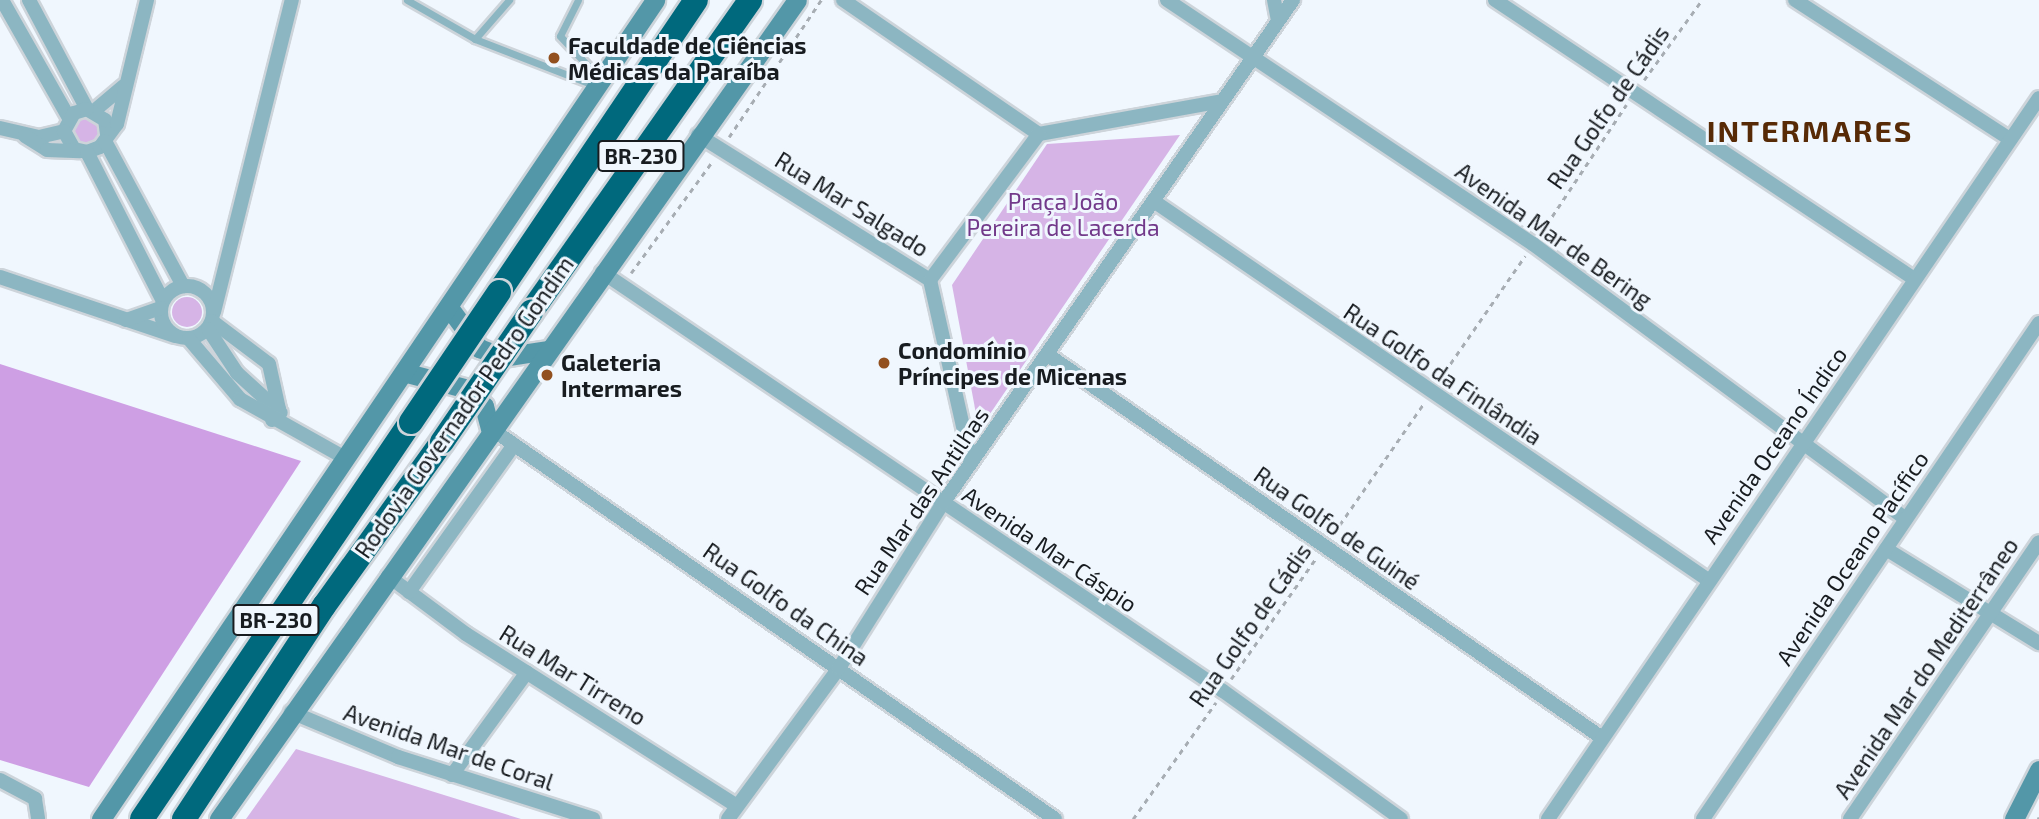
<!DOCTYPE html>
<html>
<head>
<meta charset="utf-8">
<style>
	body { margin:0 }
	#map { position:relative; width:2039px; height:819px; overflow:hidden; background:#f0f7fe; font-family:"Exo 2",sans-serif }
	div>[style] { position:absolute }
	.green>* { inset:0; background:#d6b4e6 }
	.round { border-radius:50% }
	.forest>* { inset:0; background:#ce9fe4 }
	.path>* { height:2.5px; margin-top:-1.25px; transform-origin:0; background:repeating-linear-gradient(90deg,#a7adb3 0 5px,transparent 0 10px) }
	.roads { filter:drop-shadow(2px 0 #cdd4da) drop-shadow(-2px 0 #cdd4da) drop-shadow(0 2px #cdd4da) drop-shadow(0 -2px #cdd4da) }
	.lane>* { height:7px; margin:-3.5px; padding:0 3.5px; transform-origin:3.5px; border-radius:3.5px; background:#8cb6c2 }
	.street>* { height:14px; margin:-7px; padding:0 7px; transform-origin:7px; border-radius:7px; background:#8cb6c2 }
	.street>.ring { margin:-7px; padding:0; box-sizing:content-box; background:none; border:14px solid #8cb6c2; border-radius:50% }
	.secondary>* { height:19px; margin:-9.5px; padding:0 9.5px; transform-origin:9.5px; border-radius:9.5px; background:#5397a8 }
	.highway>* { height:24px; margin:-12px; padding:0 12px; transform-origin:12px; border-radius:12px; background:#00697d }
	.bridges { filter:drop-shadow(2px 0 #cdd4da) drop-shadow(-2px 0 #cdd4da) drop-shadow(0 2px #cdd4da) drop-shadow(0 -2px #cdd4da) }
	.highway-bridge>* { height:24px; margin:-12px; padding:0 12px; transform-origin:12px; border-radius:12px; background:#00697d }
	.dots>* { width:19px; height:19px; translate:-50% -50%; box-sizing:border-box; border:4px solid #f0f7fe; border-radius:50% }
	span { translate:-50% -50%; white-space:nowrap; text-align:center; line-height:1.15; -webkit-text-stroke:6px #f0f7fe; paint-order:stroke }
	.shield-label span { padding:2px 5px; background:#f0f7fe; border:2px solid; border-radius:5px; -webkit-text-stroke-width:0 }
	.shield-label { font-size:21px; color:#181c20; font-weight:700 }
	.poi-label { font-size:23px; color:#181c20; font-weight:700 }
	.left { translate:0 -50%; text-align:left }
	.street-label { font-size:23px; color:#181c20 }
	.park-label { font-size:23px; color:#72398a }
	.district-label { font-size:30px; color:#572a06; font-weight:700; letter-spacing:2px }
</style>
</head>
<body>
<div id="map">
	<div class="green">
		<div class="round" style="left:71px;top:116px;width:30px;height:30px"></div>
		<div style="clip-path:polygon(1180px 135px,979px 430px,952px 285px,1047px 144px)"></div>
		<div class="round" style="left:172px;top:297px;width:30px;height:30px"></div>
		<div style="clip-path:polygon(296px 749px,521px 819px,246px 819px)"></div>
	</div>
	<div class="forest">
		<div style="clip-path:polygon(0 364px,301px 461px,89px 787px,0 760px)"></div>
	</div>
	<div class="path">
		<div style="left:1644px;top:80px;width:99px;rotate:-54.1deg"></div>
		<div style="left:729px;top:137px;width:165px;rotate:-56.1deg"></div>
		<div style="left:1541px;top:233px;width:154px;rotate:-56.4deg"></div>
		<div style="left:631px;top:273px;width:137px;rotate:-53.9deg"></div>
		<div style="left:1439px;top:380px;width:151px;rotate:-55.3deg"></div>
		<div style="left:1334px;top:533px;width:158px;rotate:-55.3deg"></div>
		<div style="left:1231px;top:679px;width:148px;rotate:-54.9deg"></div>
		<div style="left:1133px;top:819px;width:143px;rotate:-54.6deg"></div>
		<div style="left:2038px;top:819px;width:2px;rotate:-63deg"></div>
	</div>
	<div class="roads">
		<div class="lane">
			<div style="left:407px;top:0;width:78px;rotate:29.8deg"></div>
			<div style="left:475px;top:39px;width:130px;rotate:21.2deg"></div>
			<div style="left:578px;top:0;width:40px;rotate:116.6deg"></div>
			<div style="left:560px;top:36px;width:60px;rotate:47deg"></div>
			<div style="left:475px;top:39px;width:52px;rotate:-48.9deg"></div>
		</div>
		<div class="street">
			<div style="left:2px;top:0;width:136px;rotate:60.4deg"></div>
			<div style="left:29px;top:0;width:123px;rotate:62deg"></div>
			<div style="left:843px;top:0;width:237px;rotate:34.4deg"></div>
			<div style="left:1039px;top:134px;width:186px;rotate:-10.2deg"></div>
			<div style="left:1167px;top:0;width:440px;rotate:33.7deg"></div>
			<div style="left:1533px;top:244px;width:463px;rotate:36.4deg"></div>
			<div style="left:1274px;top:0;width:21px;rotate:79deg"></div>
			<div style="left:1495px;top:0;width:502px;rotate:33.63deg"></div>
			<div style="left:1795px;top:0;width:254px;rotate:32.9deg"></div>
			<div style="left:94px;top:111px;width:39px;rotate:-40deg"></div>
			<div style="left:0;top:128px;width:40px;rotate:13deg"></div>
			<div style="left:39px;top:137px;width:26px;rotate:-13deg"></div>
			<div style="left:107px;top:134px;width:14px;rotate:-98deg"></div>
			<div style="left:105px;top:120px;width:21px;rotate:-149deg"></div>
			<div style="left:87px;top:109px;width:14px;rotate:163deg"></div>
			<div style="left:74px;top:113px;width:21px;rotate:119deg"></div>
			<div style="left:64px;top:131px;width:21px;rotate:61deg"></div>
			<div style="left:74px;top:149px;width:13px;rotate:13deg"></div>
			<div style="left:87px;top:152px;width:14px;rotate:-21deg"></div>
			<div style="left:100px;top:147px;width:29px;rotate:-54deg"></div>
			<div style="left:117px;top:124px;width:128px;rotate:-76.4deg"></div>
			<div style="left:698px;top:135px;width:274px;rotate:32deg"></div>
			<div style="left:930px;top:280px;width:187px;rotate:77.3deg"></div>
			<div style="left:25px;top:136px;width:26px;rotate:32deg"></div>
			<div style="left:47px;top:150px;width:33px;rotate:2deg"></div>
			<div style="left:105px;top:141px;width:165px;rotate:61.7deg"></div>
			<div style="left:87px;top:152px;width:167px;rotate:63deg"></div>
			<div style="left:1155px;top:202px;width:670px;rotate:34.35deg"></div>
			<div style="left:602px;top:272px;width:749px;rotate:34.01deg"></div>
			<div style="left:1223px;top:691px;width:219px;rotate:35.7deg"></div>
			<div style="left:0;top:277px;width:185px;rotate:18.6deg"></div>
			<div style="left:930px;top:280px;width:182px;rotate:-53.3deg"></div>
			<div class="ring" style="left:161px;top:286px;width:38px;height:38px"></div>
			<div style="left:214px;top:312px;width:322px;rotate:-76deg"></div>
			<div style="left:126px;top:320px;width:37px;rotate:-19deg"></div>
			<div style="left:212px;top:321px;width:71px;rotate:37deg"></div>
			<div style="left:269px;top:364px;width:46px;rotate:77.5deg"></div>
			<div style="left:279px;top:409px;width:13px;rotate:122deg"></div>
			<div style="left:208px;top:329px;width:53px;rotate:56.6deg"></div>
			<div style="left:237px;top:373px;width:59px;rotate:42.3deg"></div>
			<div style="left:189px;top:339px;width:79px;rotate:49.6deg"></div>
			<div style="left:240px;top:399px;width:123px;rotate:29.3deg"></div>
			<div style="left:1048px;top:355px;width:672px;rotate:34.64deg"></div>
			<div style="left:490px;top:428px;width:687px;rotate:34.68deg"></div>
			<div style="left:1886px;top:549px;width:180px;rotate:31.6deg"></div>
			<div style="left:388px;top:576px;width:97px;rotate:36.6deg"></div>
			<div style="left:466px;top:634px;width:321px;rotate:32.4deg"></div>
			<div style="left:409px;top:592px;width:181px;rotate:-54.5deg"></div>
			<div style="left:291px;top:712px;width:116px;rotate:22.8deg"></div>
			<div style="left:398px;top:757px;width:205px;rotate:17.6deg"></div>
			<div style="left:452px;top:775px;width:127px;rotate:-53.9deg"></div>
			<div style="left:0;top:780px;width:40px;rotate:28deg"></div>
			<div style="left:35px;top:799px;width:20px;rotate:81deg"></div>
			<div style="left:728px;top:819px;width:187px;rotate:-53.7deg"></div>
			<div style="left:839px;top:668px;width:195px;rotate:-57.8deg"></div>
			<div style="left:943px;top:503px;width:613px;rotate:-55.17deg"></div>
			<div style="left:1548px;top:819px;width:872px;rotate:-55.75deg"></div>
			<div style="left:1703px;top:819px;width:599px;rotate:-55.89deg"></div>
			<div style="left:1850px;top:819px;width:335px;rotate:-55.7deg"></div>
		</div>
		<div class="secondary">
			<div style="left:450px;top:309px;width:49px;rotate:53.4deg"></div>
			<div style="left:479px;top:348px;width:25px;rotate:21deg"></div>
			<div style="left:502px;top:357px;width:47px;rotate:-8.7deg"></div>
			<div style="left:407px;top:373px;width:63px;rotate:14.7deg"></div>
			<div style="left:468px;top:389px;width:23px;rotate:47deg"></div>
			<div style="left:484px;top:406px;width:23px;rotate:75deg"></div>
			<div style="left:101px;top:819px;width:989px;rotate:-55.92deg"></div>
			<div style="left:219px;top:819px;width:1002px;rotate:-54.79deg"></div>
			<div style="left:2014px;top:819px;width:55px;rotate:-63deg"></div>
		</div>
		<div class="highway">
			<div style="left:499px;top:292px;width:352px;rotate:-56deg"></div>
			<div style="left:531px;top:312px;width:381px;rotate:-54.9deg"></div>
			<div style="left:142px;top:819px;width:480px;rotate:-55.9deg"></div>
			<div style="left:184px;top:819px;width:255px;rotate:-56.7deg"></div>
			<div style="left:324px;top:606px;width:202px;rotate:-54.3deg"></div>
		</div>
	</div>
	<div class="bridges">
		<div class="highway-bridge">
			<div style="left:411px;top:422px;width:157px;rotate:-55.9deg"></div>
			<div style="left:442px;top:442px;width:158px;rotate:-55.6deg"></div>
		</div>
	</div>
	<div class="dots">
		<div style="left:554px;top:58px;background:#92501f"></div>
		<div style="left:884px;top:363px;background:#92501f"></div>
		<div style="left:547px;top:375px;background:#92501f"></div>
	</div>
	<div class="shield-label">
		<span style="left:641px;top:156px">BR-230</span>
		<span style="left:276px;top:620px">BR-230</span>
	</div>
	<div class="poi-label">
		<span class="left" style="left:568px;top:58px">Faculdade de Ciências<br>Médicas da Paraíba</span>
		<span class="left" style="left:898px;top:363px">Condomínio<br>Príncipes de Micenas</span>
		<span class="left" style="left:561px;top:375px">Galeteria<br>Intermares</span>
	</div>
	<div class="street-label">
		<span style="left:1608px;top:107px;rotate:-55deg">Rua Golfo de Cádis</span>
		<span style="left:852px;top:204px;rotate:32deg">Rua Mar Salgado</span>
		<span style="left:1554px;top:235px;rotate:35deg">Avenida Mar de Bering</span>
		<span style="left:1443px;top:374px;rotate:34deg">Rua Golfo da Finlândia</span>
		<span style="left:464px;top:407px;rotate:-55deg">Rodovia Governador Pedro Gondim</span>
		<span style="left:1774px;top:445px;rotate:-55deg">Avenida Oceano Índico</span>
		<span style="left:921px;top:501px;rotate:-56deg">Rua Mar das Antilhas</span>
		<span style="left:1337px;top:528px;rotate:35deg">Rua Golfo de Guiné</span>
		<span style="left:1050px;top:549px;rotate:34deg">Avenida Mar Cáspio</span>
		<span style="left:1852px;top:558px;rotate:-56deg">Avenida Oceano Pacífico</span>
		<span style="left:786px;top:604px;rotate:35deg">Rua Golfo da China</span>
		<span style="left:1250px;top:625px;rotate:-55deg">Rua Golfo de Cádis</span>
		<span style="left:1926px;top:668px;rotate:-56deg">Avenida Mar do Mediterrâneo</span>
		<span style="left:573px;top:675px;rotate:32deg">Rua Mar Tirreno</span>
		<span style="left:449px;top:747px;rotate:19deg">Avenida Mar de Coral</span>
	</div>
	<div class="park-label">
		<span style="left:1063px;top:214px">Praça João<br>Pereira de Lacerda</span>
	</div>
	<div class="district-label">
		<span style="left:1810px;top:130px">INTERMARES</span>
	</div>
</div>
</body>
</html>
